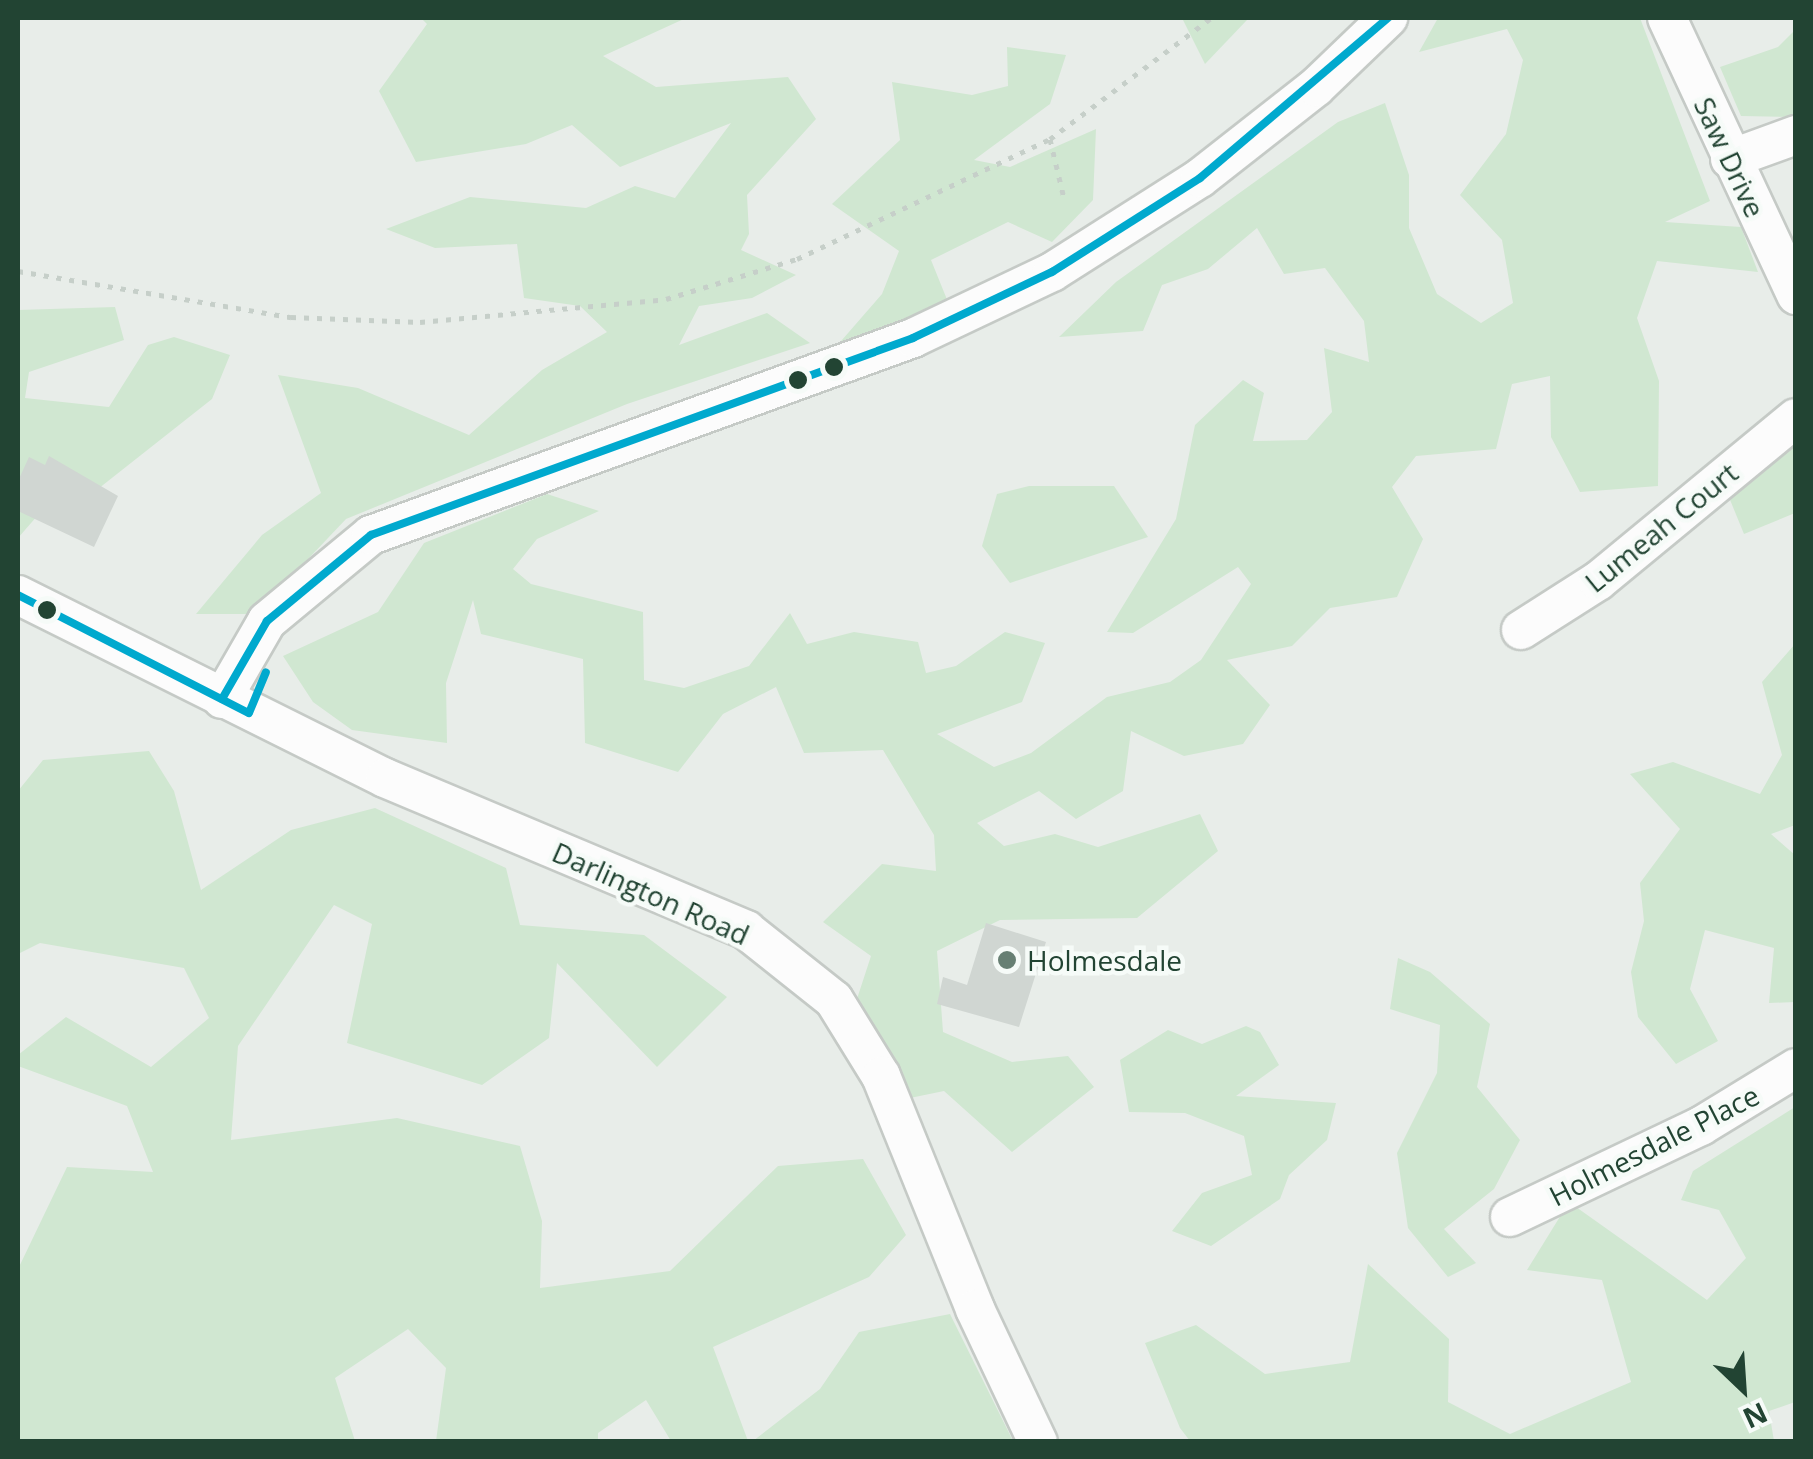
<!DOCTYPE html>
<html>
<head>
<meta charset="utf-8">
<style>
	body { margin:0 }
	#map { position:relative; width:1813px; height:1459px; overflow:hidden; background:#e8ede9; font-family:"Open Sans",sans-serif }
	div>[style] { position:absolute }
	.green>* { inset:0; background:#d0e7d1 }
	.building>* { inset:0; background:#d0d6d2 }
	.path>* { height:5px; margin-top:-2.5px; transform-origin:0; background:repeating-linear-gradient(90deg,#c6cfc9 0 5px,transparent 0 13px) }
	.roads { filter:drop-shadow(2px 0 #c5cac6) drop-shadow(-2px 0 #c5cac6) drop-shadow(0 2px #c5cac6) drop-shadow(0 -2px #c5cac6) }
	.minor>* { height:38px; margin:-19px; padding:0 19px; transform-origin:19px; border-radius:19px; background:#fcfcfc }
	.bus-1>* { height:8px; margin:-4px; padding:0 4px; transform-origin:4px; border-radius:4px; background:#00a9ce }
	.dots>* { width:28px; height:28px; translate:-50% -50%; box-sizing:border-box; border:5px solid #f6fbf8; border-radius:50% }
	span { translate:-50% -50%; white-space:nowrap; text-align:center; line-height:1.15; -webkit-text-stroke:9px #f6fbf8; paint-order:stroke }
	.street-label { font-size:28px; color:#243 }
	.poi-label { font-size:28px; color:#243 }
	.left { translate:0 -50%; text-align:left }
	.frame { position:absolute; inset:0; border:20px solid #243; pointer-events:none }
	.north { position:absolute; left:1693px; top:1339px; width:100px; height:100px; -webkit-text-stroke:8px #f6fbf8; paint-order:stroke; rotate:155deg; font-size:28px; font-weight:700; line-height:40px; text-align:center; color:#243 }
	.north::after { content:''; display:block; margin:auto; width:35px; height:45px; background:#243; clip-path:polygon(50% 0,100% 100%,50% 72%,0 100%) }
</style>
</head>
<body>
<div id="map">
	<div class="green">
		<div style="clip-path:polygon(421px 18px,686px 18px,603px 56px,656px 87px,788px 77px,816px 119px,747px 195px,749px 234px,741px 250px,796px 275px,752px 298px,699px 306px,679px 345px,767px 313px,810px 343px,627px 404px,346px 519px,256px 614px,196px 614px,262px 535px,321px 493px,278px 375px,358px 388px,469px 435px,542px 370px,607px 332px,580px 306px,524px 298px,517px 244px,435px 248px,386px 229px,470px 197px,586px 208px,635px 186px,675px 198px,731px 123px,620px 167px,572px 125px,526px 144px,416px 162px,379px 91px,427px 24px)"></div>
		<div style="clip-path:polygon(1182px 18px,1245px 18px,1247px 20px,1205px 64px)"></div>
		<div style="clip-path:polygon(1438px 18px,1640px 18px,1710px 201px,1665px 222px,1741px 227px,1758px 272px,1657px 261px,1637px 318px,1659px 381px,1658px 486px,1580px 492px,1551px 437px,1550px 376px,1512px 384px,1496px 449px,1416px 456px,1392px 487px,1423px 539px,1397px 597px,1330px 608px,1292px 646px,1227px 660px,1270px 705px,1243px 744px,1184px 756px,1131px 731px,1123px 791px,1076px 819px,1039px 791px,977px 823px,1004px 846px,1055px 834px,1098px 847px,1200px 814px,1218px 851px,1137px 918px,1000px 920px,937px 951px,943px 1032px,1012px 1062px,1068px 1056px,1094px 1087px,1012px 1152px,944px 1091px,910px 1098px,854px 1008px,871px 956px,823px 922px,882px 864px,936px 871px,934px 835px,883px 750px,804px 753px,776px 687px,723px 714px,678px 772px,585px 743px,583px 659px,481px 634px,473px 600px,446px 683px,447px 743px,352px 730px,313px 702px,283px 656px,378px 612px,424px 543px,547px 494px,599px 511px,537px 539px,513px 569px,531px 584px,643px 612px,644px 680px,684px 688px,749px 666px,790px 613px,807px 644px,854px 632px,918px 642px,926px 673px,956px 666px,1005px 632px,1045px 643px,1022px 702px,937px 734px,994px 767px,1031px 753px,1107px 697px,1170px 682px,1201px 660px,1251px 584px,1238px 567px,1133px 633px,1107px 632px,1176px 519px,1195px 425px,1243px 380px,1264px 393px,1253px 441px,1307px 440px,1332px 412px,1324px 348px,1369px 362px,1364px 321px,1325px 268px,1284px 274px,1257px 228px,1208px 269px,1162px 285px,1143px 331px,1059px 337px,1116px 282px,1338px 122px,1385px 103px,1409px 175px,1409px 228px,1437px 294px,1481px 323px,1513px 303px,1502px 240px,1460px 195px,1506px 134px,1523px 60px,1507px 29px,1419px 52px)"></div>
		<div style="clip-path:polygon(1795px 30px,1795px 117px,1741px 116px,1720px 67px,1778px 47px)"></div>
		<div style="clip-path:polygon(1007px 47px,1066px 55px,1050px 104px,974px 160px,1010px 167px,1096px 129px,1093px 200px,1052px 242px,1008px 222px,931px 260px,948px 302px,835px 348px,882px 294px,899px 251px,832px 204px,900px 140px,892px 82px,972px 95px,1008px 86px)"></div>
		<div style="clip-path:polygon(115px 307px,124px 340px,29px 372px,25px 398px,109px 407px,148px 345px,174px 337px,230px 355px,212px 399px,84px 500px,45px 507px,18px 538px,18px 310px)"></div>
		<div style="clip-path:polygon(1795px 430px,1795px 513px,1744px 534px,1726px 490px)"></div>
		<div style="clip-path:polygon(1029px 486px,1114px 486px,1148px 537px,1010px 583px,982px 546px,997px 494px)"></div>
		<div style="clip-path:polygon(1795px 644px,1795px 825px,1771px 834px,1795px 855px,1795px 1002px,1769px 1003px,1774px 948px,1705px 930px,1690px 989px,1718px 1041px,1676px 1064px,1638px 1017px,1631px 972px,1644px 921px,1640px 883px,1680px 829px,1630px 774px,1673px 762px,1760px 794px,1782px 755px,1762px 682px)"></div>
		<div style="clip-path:polygon(149px 751px,174px 791px,201px 890px,291px 830px,375px 808px,506px 868px,520px 925px,644px 935px,727px 997px,657px 1067px,557px 963px,549px 1038px,482px 1085px,347px 1043px,372px 924px,334px 905px,238px 1046px,231px 1140px,397px 1118px,520px 1146px,542px 1221px,540px 1288px,670px 1271px,778px 1166px,863px 1159px,906px 1235px,869px 1277px,713px 1347px,748px 1441px,671px 1441px,646px 1400px,598px 1433px,598px 1441px,436px 1441px,446px 1368px,408px 1329px,335px 1378px,355px 1441px,18px 1441px,18px 1269px,67px 1167px,153px 1172px,127px 1106px,18px 1066px,18px 1055px,66px 1017px,151px 1067px,209px 1018px,184px 968px,40px 943px,18px 954px,18px 791px,43px 760px)"></div>
		<div style="clip-path:polygon(1398px 958px,1430px 972px,1490px 1024px,1477px 1087px,1520px 1140px,1494px 1189px,1444px 1229px,1476px 1263px,1448px 1277px,1408px 1228px,1397px 1153px,1437px 1073px,1440px 1025px,1390px 1009px)"></div>
		<div style="clip-path:polygon(1246px 1026px,1260px 1032px,1279px 1065px,1236px 1096px,1336px 1103px,1327px 1140px,1289px 1175px,1280px 1199px,1211px 1246px,1172px 1231px,1202px 1193px,1252px 1175px,1244px 1136px,1185px 1113px,1129px 1112px,1120px 1060px,1168px 1030px,1202px 1044px)"></div>
		<div style="clip-path:polygon(1795px 1107px,1795px 1402px,1769px 1411px,1774px 1441px,1190px 1441px,1180px 1428px,1145px 1343px,1196px 1325px,1265px 1374px,1350px 1362px,1368px 1264px,1449px 1339px,1448px 1402px,1510px 1434px,1631px 1382px,1602px 1280px,1527px 1270px,1569px 1202px,1707px 1300px,1746px 1258px,1719px 1210px,1681px 1200px,1693px 1171px)"></div>
		<div style="clip-path:polygon(950px 1314px,1013px 1441px,753px 1441px,820px 1389px,859px 1332px)"></div>
	</div>
	<div class="building">
		<div style="clip-path:polygon(49px 456px,118px 496px,94px 547px,18px 511px,18px 481px,29px 457px,45px 465px)"></div>
		<div style="clip-path:polygon(986px 923px,1046px 942px,1019px 1027px,937px 1004px,943px 977px,967px 985px)"></div>
	</div>
	<div class="path">
		<div style="left:1050px;top:139px;width:61px;rotate:76.7deg"></div>
		<div style="left:18px;top:271px;width:277px;rotate:9.6deg"></div>
		<div style="left:291px;top:317px;width:129px;rotate:2.2deg"></div>
		<div style="left:420px;top:322px;width:247px;rotate:-5.3deg"></div>
		<div style="left:666px;top:299px;width:137px;rotate:-17deg"></div>
		<div style="left:797px;top:259px;width:280px;rotate:-25.4deg"></div>
		<div style="left:1050px;top:139px;width:201px;rotate:-36.9deg"></div>
	</div>
	<div class="roads">
		<div class="minor">
			<div style="left:1667px;top:18px;width:306px;rotate:65deg"></div>
			<div style="left:1730px;top:159px;width:70px;rotate:-20deg"></div>
			<div style="left:18px;top:595px;width:410px;rotate:26.5deg"></div>
			<div style="left:385px;top:778px;width:392px;rotate:22.8deg"></div>
			<div style="left:746px;top:930px;width:112px;rotate:38.5deg"></div>
			<div style="left:834px;top:1000px;width:89px;rotate:58.3deg"></div>
			<div style="left:881px;top:1076px;width:251px;rotate:68deg"></div>
			<div style="left:975px;top:1309px;width:147px;rotate:64.7deg"></div>
			<div style="left:1521px;top:630px;width:91px;rotate:-32.5deg"></div>
			<div style="left:1598px;top:581px;width:256px;rotate:-39.5deg"></div>
			<div style="left:222px;top:699px;width:90px;rotate:-60deg"></div>
			<div style="left:267px;top:621px;width:135px;rotate:-39.6deg"></div>
			<div style="left:371px;top:535px;width:577px;rotate:-19.97deg"></div>
			<div style="left:913px;top:338px;width:154px;rotate:-25.4deg"></div>
			<div style="left:1052px;top:272px;width:175px;rotate:-32.4deg"></div>
			<div style="left:1200px;top:178px;width:147px;rotate:-38.1deg"></div>
			<div style="left:1316px;top:87px;width:100px;rotate:-43.8deg"></div>
			<div style="left:1510px;top:1217px;width:212px;rotate:-25.5deg"></div>
			<div style="left:1701px;top:1126px;width:111px;rotate:-31.4deg"></div>
		</div>
	</div>
	<div class="bus-1">
		<div style="left:18px;top:595px;width:259px;rotate:27.1deg"></div>
		<div style="left:249px;top:713px;width:44px;rotate:-67.5deg"></div>
		<div style="left:222px;top:699px;width:90px;rotate:-60deg"></div>
		<div style="left:267px;top:621px;width:135px;rotate:-39.6deg"></div>
		<div style="left:371px;top:535px;width:577px;rotate:-19.97deg"></div>
		<div style="left:913px;top:338px;width:154px;rotate:-25.4deg"></div>
		<div style="left:1052px;top:272px;width:175px;rotate:-32.4deg"></div>
		<div style="left:1200px;top:178px;width:247px;rotate:-40.4deg"></div>
	</div>
	<div class="dots">
		<div style="left:834px;top:367px;background:#243"></div>
		<div style="left:798px;top:380px;background:#243"></div>
		<div style="left:47px;top:610px;background:#243"></div>
		<div style="left:1007px;top:960px;background:#677f73"></div>
	</div>
	<div class="street-label">
		<span style="left:1730px;top:157px;rotate:65deg">Saw Drive</span>
		<span style="left:1661px;top:527px;rotate:-39deg">Lumeah Court</span>
		<span style="left:651px;top:893px;rotate:24deg">Darlington Road</span>
		<span style="left:1654px;top:1145px;rotate:-27deg">Holmesdale Place</span>
	</div>
	<div class="poi-label">
		<span class="left" style="left:1027px;top:960px">Holmesdale</span>
	</div>
	<div class="frame"></div>
	<div class="north">N</div>
</div>
</body>
</html>
